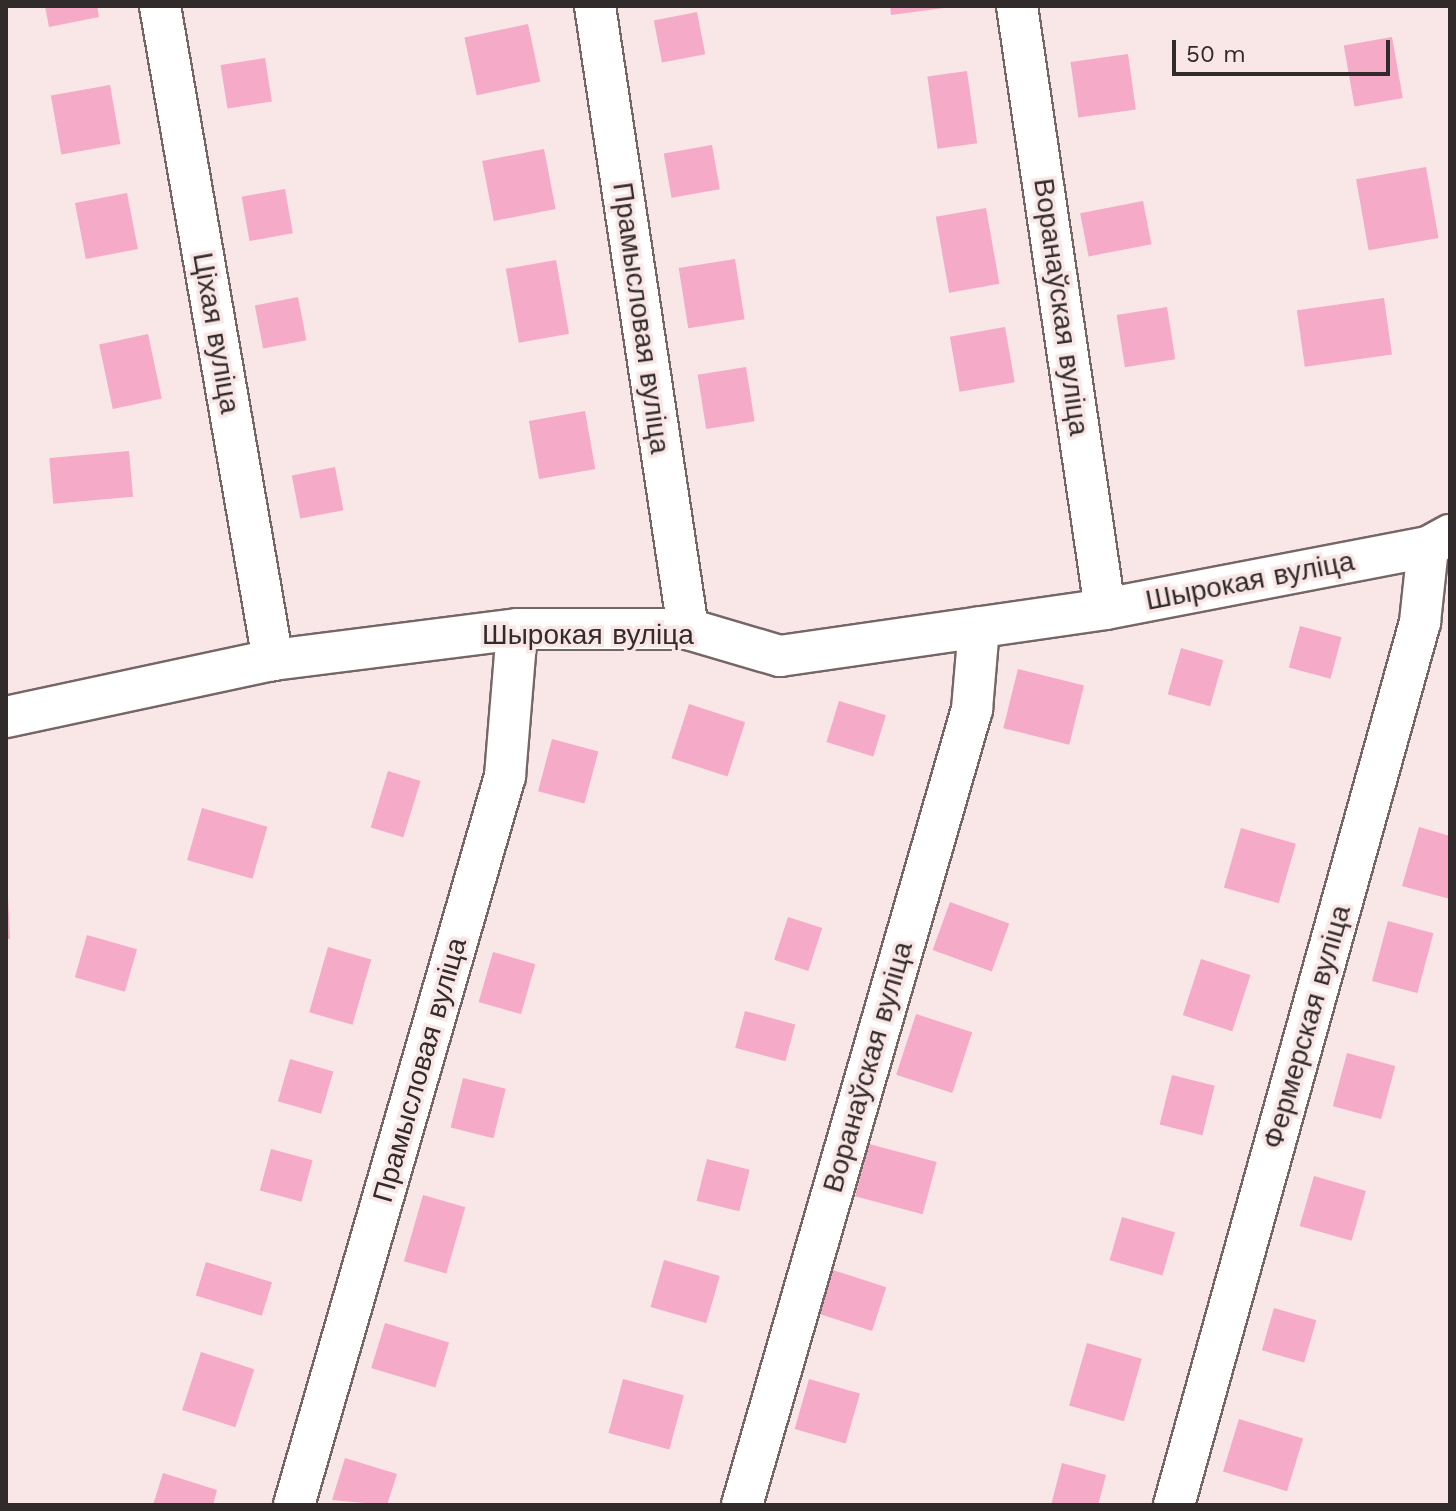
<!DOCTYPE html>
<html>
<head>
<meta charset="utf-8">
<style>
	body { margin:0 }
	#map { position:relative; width:1456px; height:1511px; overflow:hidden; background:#f9e6e6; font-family:"Work Sans",sans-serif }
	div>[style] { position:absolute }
	.building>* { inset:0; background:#f5aac8; transform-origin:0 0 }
	.roads { filter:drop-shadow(2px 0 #766666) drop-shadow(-2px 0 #766666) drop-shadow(0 2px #766666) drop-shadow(0 -2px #766666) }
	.minor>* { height:40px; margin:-20px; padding:0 20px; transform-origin:20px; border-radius:20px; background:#fff }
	span { translate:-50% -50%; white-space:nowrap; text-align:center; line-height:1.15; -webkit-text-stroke:7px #f9e6e6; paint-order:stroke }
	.street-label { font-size:28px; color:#322b2b }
	.frame { position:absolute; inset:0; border:8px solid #322b2b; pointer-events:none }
	.scale { position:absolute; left:1172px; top:40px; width:218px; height:36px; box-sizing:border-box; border:4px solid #322b2b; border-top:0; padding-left:10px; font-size:24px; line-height:28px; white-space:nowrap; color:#322b2b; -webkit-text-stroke:6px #f9e6e6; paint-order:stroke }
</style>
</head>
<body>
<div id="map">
	<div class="building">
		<div style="clip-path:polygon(45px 6px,97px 6px,99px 17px,49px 27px)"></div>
		<div style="clip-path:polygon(890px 6px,944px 6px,944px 8px,891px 15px)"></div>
		<div style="left:697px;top:12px;width:43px;height:44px;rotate:79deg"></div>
		<div style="left:528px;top:24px;width:59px;height:65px;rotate:78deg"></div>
		<div style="left:1392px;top:37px;width:62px;height:49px;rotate:80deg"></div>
		<div style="left:1128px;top:54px;width:56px;height:58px;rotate:82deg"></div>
		<div style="left:265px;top:58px;width:44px;height:45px;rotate:81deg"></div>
		<div style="left:967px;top:71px;width:73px;height:40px;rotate:82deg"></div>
		<div style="left:110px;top:85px;width:60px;height:60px;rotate:80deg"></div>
		<div style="left:712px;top:145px;width:45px;height:49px;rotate:80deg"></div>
		<div style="left:544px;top:149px;width:61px;height:63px;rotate:79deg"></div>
		<div style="left:1426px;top:167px;width:72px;height:71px;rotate:80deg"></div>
		<div style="left:285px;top:189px;width:45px;height:44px;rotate:80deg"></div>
		<div style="left:127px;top:193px;width:57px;height:53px;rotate:79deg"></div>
		<div style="left:1143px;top:201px;width:44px;height:64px;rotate:79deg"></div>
		<div style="left:986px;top:208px;width:77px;height:51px;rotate:80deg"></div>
		<div style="left:735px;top:259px;width:61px;height:57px;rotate:81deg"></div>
		<div style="left:556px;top:260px;width:75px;height:51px;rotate:80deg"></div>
		<div style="left:298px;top:297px;width:44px;height:44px;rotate:79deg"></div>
		<div style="left:1384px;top:298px;width:57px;height:88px;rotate:82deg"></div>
		<div style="left:1167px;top:307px;width:53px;height:51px;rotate:81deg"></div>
		<div style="left:1005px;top:327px;width:56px;height:56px;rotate:80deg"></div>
		<div style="left:148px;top:334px;width:66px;height:50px;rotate:78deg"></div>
		<div style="left:746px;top:367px;width:55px;height:49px;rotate:81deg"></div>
		<div style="left:585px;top:411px;width:59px;height:57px;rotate:80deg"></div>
		<div style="left:129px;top:451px;width:46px;height:80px;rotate:85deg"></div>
		<div style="left:335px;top:467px;width:44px;height:44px;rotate:79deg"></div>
		<div style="left:1300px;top:626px;width:43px;height:43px;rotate:15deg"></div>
		<div style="left:1181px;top:648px;width:44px;height:48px;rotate:16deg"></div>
		<div style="left:1018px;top:669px;width:68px;height:61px;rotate:14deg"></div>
		<div style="left:839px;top:701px;width:49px;height:43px;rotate:17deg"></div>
		<div style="left:689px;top:704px;width:59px;height:57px;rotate:18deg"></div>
		<div style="left:552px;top:739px;width:48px;height:54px;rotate:15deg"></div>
		<div style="left:388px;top:771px;width:34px;height:59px;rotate:17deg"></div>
		<div style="left:202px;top:808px;width:68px;height:54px;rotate:16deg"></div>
		<div style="clip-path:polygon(1419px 827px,1450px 836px,1450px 899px,1402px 886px)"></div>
		<div style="left:1241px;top:828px;width:57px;height:62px;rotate:16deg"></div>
		<div style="clip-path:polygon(6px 897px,8px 897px,10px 939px,6px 939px)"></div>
		<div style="left:950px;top:902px;width:63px;height:51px;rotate:20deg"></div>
		<div style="left:788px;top:917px;width:36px;height:45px;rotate:18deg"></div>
		<div style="left:1388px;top:921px;width:47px;height:62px;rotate:15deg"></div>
		<div style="left:87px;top:935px;width:52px;height:44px;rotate:16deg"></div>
		<div style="left:328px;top:947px;width:45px;height:68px;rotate:16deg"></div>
		<div style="left:493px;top:952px;width:44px;height:52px;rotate:16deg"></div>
		<div style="left:1201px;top:959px;width:52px;height:59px;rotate:18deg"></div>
		<div style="left:745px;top:1011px;width:52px;height:38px;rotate:15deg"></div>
		<div style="left:916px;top:1014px;width:59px;height:64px;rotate:18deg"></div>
		<div style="left:1347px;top:1053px;width:50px;height:55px;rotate:15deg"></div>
		<div style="left:290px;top:1059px;width:45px;height:44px;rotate:16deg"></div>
		<div style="left:1172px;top:1075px;width:44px;height:51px;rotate:14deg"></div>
		<div style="left:463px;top:1078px;width:44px;height:51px;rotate:14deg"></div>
		<div style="left:869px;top:1144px;width:70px;height:54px;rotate:15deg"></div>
		<div style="left:271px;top:1149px;width:43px;height:43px;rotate:15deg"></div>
		<div style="left:707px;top:1159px;width:44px;height:43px;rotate:14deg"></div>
		<div style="left:1314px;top:1176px;width:54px;height:52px;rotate:16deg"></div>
		<div style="left:423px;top:1195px;width:44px;height:69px;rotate:16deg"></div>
		<div style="left:1122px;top:1217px;width:55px;height:45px;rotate:16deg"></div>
		<div style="left:664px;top:1260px;width:58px;height:49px;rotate:16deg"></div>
		<div style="left:206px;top:1262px;width:69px;height:35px;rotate:17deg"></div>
		<div style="left:833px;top:1270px;width:56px;height:46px;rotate:18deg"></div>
		<div style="left:1274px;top:1308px;width:44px;height:44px;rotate:16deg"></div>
		<div style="left:385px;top:1323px;width:67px;height:47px;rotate:17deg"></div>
		<div style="left:1087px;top:1343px;width:57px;height:65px;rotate:16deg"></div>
		<div style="left:201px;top:1352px;width:56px;height:61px;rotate:18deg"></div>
		<div style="left:623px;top:1379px;width:63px;height:56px;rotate:15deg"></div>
		<div style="left:809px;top:1379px;width:53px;height:52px;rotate:16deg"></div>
		<div style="left:1239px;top:1419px;width:67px;height:55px;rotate:17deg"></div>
		<div style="clip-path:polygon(345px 1458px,397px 1474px,387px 1505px,332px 1500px)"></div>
		<div style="clip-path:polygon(1062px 1463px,1106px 1475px,1098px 1505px,1051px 1505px)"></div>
		<div style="clip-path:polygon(163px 1473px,217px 1490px,213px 1505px,153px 1505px)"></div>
	</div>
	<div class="roads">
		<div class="minor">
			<div style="left:160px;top:6px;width:664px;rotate:80.2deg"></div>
			<div style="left:595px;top:6px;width:630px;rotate:81.51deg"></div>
			<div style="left:1017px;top:6px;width:609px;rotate:81.7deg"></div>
			<div style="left:6px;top:717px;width:273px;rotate:-12.1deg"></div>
			<div style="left:273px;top:660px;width:246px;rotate:-7.2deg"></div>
			<div style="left:517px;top:629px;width:171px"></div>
			<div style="left:688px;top:629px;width:96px;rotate:16.4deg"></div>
			<div style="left:780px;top:656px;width:328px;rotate:-8.2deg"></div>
			<div style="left:1105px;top:609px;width:329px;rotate:-10.9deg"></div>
			<div style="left:1428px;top:547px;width:25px;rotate:-29deg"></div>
			<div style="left:294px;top:1505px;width:759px;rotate:-73.86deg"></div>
			<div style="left:505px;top:776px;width:147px;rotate:-85.3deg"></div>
			<div style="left:742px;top:1505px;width:829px;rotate:-73.88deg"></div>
			<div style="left:972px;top:709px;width:82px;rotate:-85.1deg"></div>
			<div style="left:1174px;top:1505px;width:917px;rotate:-74.43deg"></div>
			<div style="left:1420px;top:622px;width:75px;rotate:-83.9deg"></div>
		</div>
	</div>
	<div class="street-label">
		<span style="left:1061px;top:307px;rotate:82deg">Воранаўская вуліца</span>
		<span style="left:641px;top:318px;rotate:82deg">Прамысловая вуліца</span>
		<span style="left:216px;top:333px;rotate:80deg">Ціхая вуліца</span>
		<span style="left:1250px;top:581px;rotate:-11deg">Шырокая вуліца</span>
		<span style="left:588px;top:635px">Шырокая вуліца</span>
		<span style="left:1307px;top:1027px;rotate:-74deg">Фермерская вуліца</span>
		<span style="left:868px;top:1067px;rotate:-74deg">Воранаўская вуліца</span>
		<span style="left:420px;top:1070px;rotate:-74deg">Прамысловая вуліца</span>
	</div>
	<div class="frame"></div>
	<div class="scale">50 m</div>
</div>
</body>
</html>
